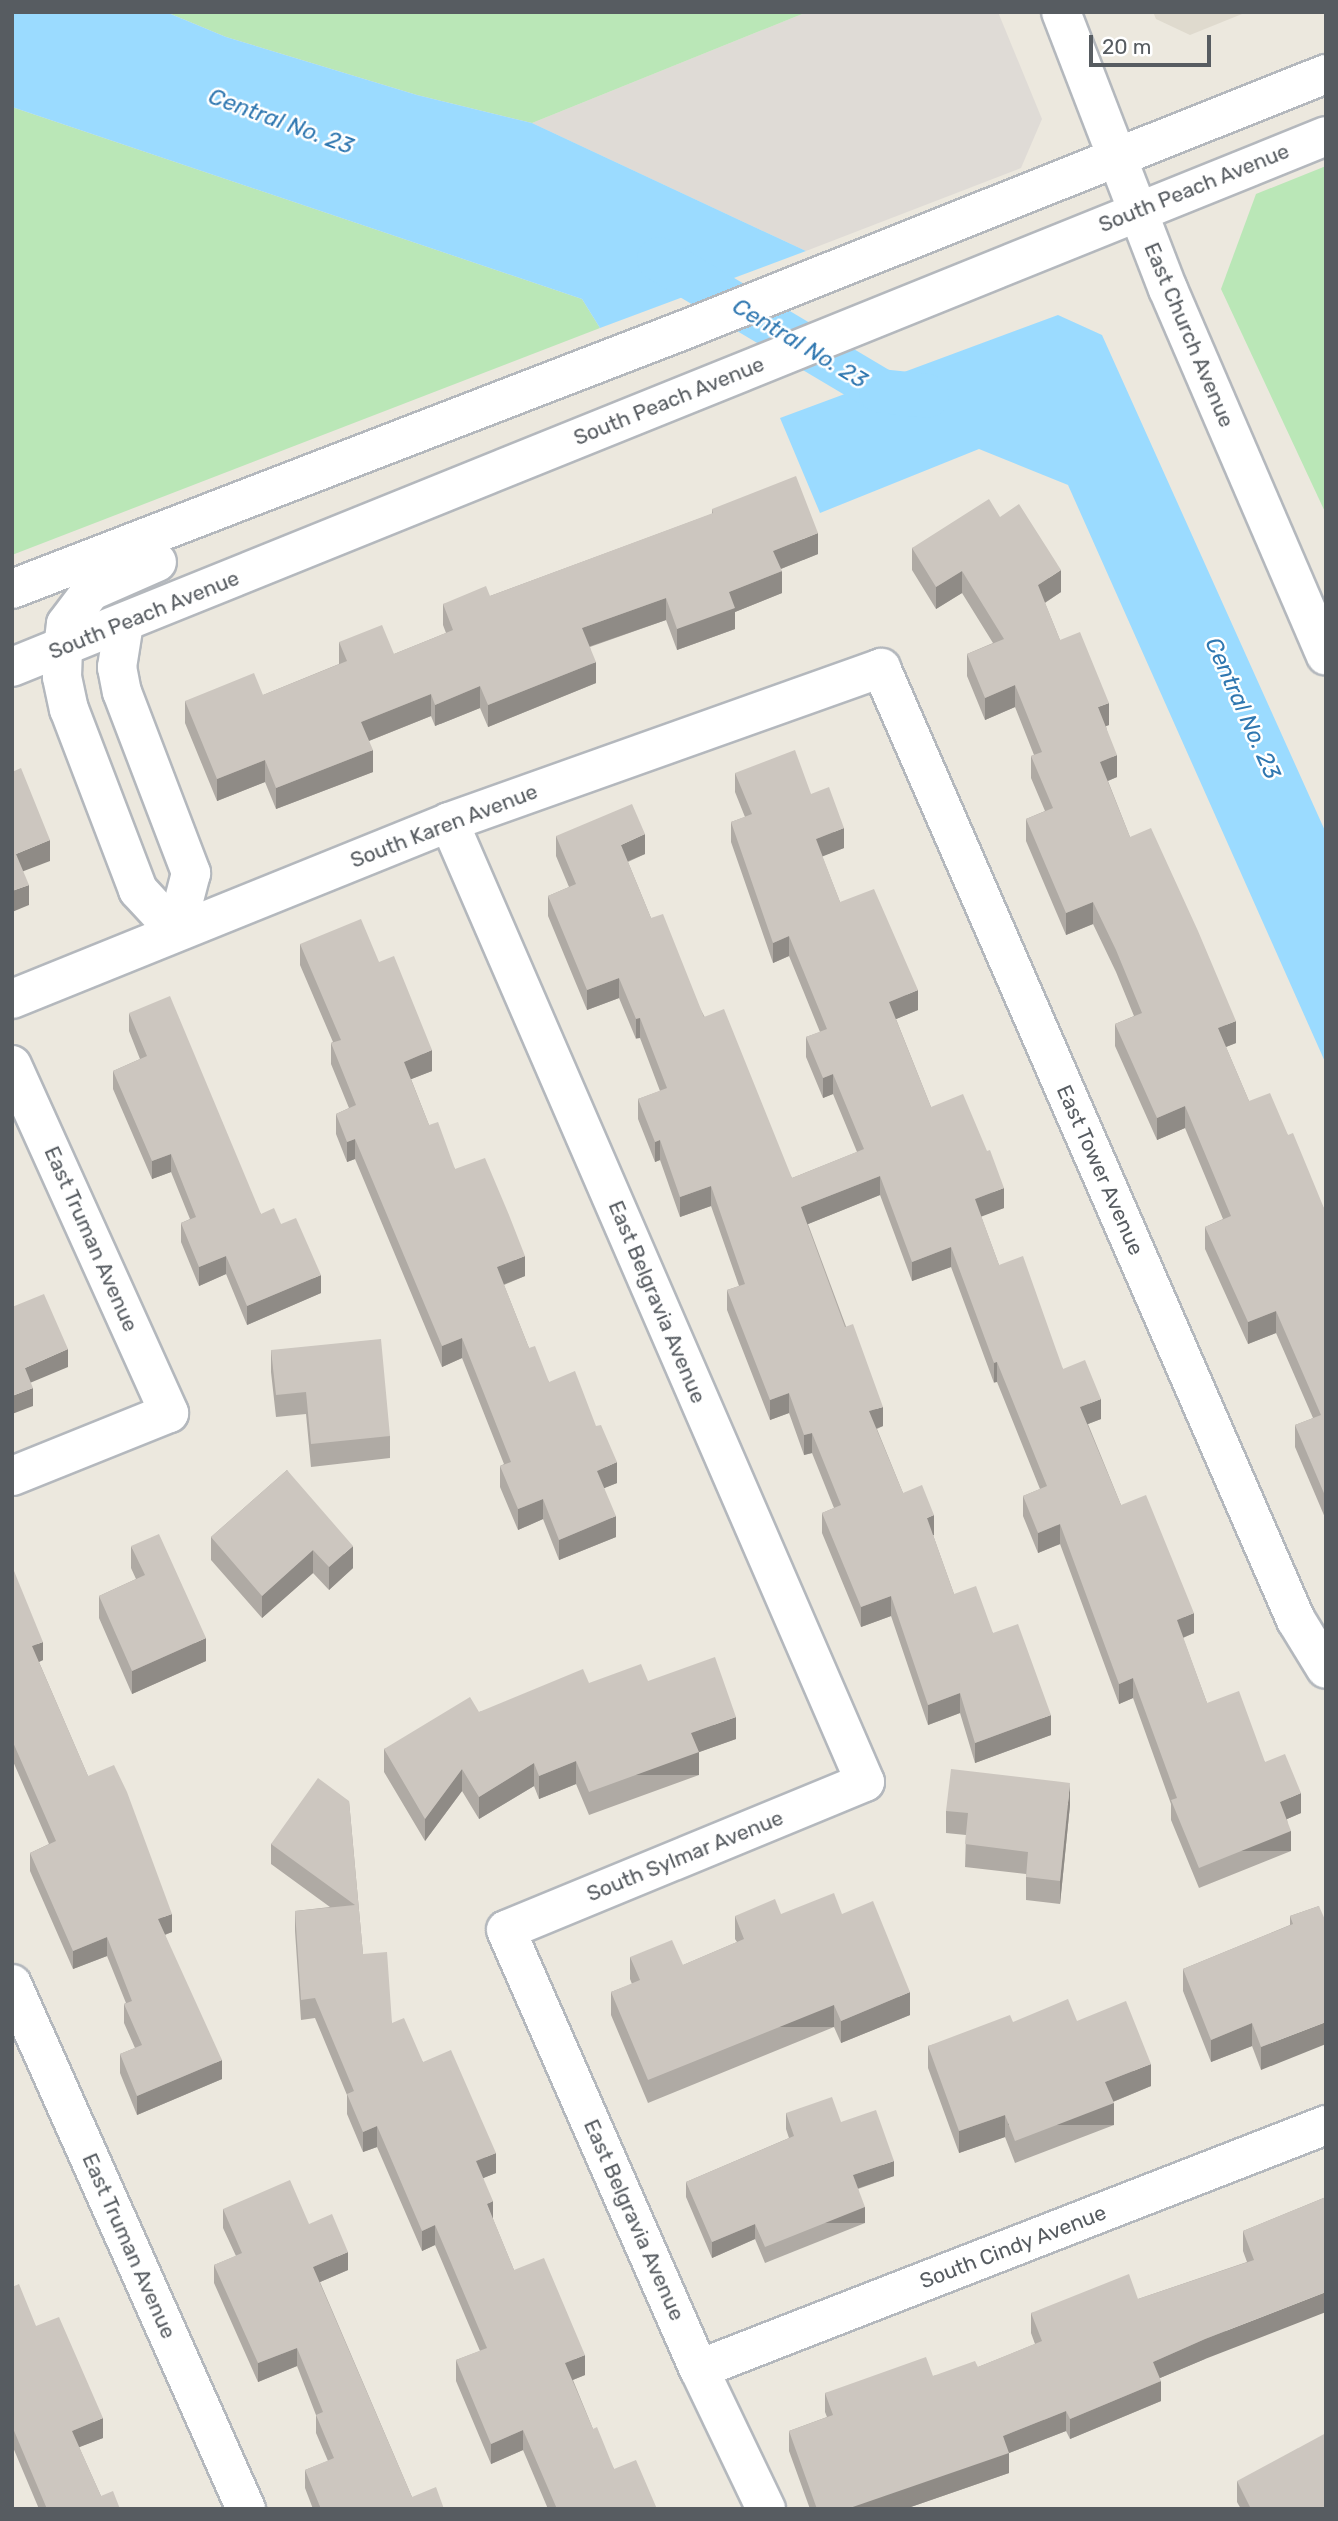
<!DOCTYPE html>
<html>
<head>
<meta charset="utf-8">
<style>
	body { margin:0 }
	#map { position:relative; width:1338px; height:2521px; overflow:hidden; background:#ece8de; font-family:Rubik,sans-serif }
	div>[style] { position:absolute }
	.industrial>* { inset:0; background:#dfdbd6 }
	.education>* { inset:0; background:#dfdace }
	.green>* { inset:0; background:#bae7b7 }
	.water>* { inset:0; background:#9bdbff }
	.canal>* { height:44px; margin:-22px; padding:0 22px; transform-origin:22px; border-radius:22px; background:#9bdbff }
	.roads { filter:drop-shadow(2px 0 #b4b8bd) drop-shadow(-2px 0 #b4b8bd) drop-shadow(0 2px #b4b8bd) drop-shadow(0 -2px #b4b8bd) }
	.minor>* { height:38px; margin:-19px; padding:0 19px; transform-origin:19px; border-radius:19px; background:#fff }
	.tertiary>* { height:38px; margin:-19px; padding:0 19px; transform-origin:19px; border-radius:19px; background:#fff }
	.wall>* { inset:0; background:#afaaa4 }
	.shaded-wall>* { inset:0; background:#8f8b86; transform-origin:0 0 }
	.building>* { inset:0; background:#ccc6bf }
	span { translate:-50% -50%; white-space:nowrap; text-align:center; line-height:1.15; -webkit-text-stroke:5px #fff; paint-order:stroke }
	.street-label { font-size:21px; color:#575c61 }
	.water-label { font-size:23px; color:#2f77b0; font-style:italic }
	.frame { position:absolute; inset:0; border:14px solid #575c61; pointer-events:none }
	.scale { position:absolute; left:1089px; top:35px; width:122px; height:32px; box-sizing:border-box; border:4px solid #575c61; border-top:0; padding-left:9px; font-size:21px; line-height:24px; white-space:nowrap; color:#575c61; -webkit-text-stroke:5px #fff; paint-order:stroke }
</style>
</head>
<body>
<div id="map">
	<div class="industrial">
		<div style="clip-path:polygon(807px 12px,998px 12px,1042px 119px,1021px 168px,806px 251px,532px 123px)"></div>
	</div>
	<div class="education">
		<div style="clip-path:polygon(1153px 12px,1247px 12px,1190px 35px,1156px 19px)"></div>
	</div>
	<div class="green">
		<div style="clip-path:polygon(166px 12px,807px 12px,532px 123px,417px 95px,226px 37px)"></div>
		<div style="clip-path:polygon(12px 107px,582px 299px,600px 328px,12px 555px)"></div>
		<div style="clip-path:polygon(1326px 166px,1326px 514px,1221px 289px,1256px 194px)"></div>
	</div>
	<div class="water">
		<div style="clip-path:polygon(12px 12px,166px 12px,226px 37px,417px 95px,532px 123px,806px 251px,600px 328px,582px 299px,12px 107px)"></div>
		<div style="clip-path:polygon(1058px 315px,1102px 335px,1326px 833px,1326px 1064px,1068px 485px,979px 449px,820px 513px,780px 418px)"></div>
	</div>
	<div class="canal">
		<div style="left:659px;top:259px;width:258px;rotate:30.7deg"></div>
		<div style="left:881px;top:391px;width:46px;rotate:6.2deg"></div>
	</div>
	<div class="roads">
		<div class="minor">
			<div style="left:124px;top:623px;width:45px;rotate:99deg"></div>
			<div style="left:117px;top:667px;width:25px;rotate:79deg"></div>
			<div style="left:122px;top:692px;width:194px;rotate:69.1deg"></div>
			<div style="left:191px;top:873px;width:60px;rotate:104.5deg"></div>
			<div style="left:63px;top:648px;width:29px;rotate:92deg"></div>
			<div style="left:62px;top:677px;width:33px;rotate:78deg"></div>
			<div style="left:69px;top:709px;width:194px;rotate:69.1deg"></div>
			<div style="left:138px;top:890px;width:56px;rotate:47.2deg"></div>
			<div style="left:449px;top:822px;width:1046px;rotate:66.57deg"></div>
			<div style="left:865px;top:1782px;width:388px;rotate:157.6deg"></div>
			<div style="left:506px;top:1930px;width:480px;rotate:66.3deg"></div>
			<div style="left:699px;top:2369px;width:155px;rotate:64.4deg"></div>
			<div style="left:12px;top:999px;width:471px;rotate:-22deg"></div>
			<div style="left:449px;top:822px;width:459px;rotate:-19.6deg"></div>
			<div style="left:881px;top:668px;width:1039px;rotate:66.45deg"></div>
			<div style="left:1296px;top:1620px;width:57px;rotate:58.5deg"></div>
			<div style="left:12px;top:1065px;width:382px;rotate:65.7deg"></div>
			<div style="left:169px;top:1413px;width:169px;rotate:158.1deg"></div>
			<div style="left:12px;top:1984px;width:575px;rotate:65.98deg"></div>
			<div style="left:699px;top:2369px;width:673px;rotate:-21.26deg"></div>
		</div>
		<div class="tertiary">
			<div style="left:1061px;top:12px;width:297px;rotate:68.9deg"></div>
			<div style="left:1168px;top:289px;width:399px;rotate:66.7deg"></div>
			<div style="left:12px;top:589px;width:726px;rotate:-21.08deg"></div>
			<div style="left:689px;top:328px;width:686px;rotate:-21.74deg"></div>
			<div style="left:63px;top:648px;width:24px;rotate:-83deg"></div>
			<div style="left:66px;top:624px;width:41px;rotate:-52.9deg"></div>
			<div style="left:91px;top:591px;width:72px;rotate:-23.7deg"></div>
			<div style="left:12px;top:667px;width:1417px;rotate:-22deg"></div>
		</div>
	</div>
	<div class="wall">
		<div style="clip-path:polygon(712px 509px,818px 554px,781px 569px,782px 593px,735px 612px,735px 629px,677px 650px,666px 620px,590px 647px,596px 683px,488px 727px,480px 708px,435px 726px,431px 716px,369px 741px,373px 772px,276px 809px,265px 782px,217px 801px,185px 723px,185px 701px,263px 695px,339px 664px,339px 642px,394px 654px,446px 633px,443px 625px,443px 604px,490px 596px,712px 514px)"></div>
		<div style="clip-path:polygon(1000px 517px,1061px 592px,1045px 603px,1060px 640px,1109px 725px,1106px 726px,1117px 777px,1108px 781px,1130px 837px,1236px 1043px,1226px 1047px,1249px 1101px,1288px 1135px,1326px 1213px,1326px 1520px,1295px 1447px,1295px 1425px,1313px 1418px,1276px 1333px,1248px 1344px,1205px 1249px,1205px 1227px,1223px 1219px,1185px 1128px,1157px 1140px,1115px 1046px,1115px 1024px,1134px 1016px,1116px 972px,1093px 924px,1066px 935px,1026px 841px,1026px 819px,1045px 811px,1031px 778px,1031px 756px,1034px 755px,1015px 707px,985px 720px,967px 676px,967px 654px,993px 643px,962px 593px,936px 609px,912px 570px,912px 548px)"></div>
		<div style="clip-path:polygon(735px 773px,811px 794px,844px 848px,822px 856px,840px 902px,918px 1010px,896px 1019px,931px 1107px,1004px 1208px,981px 1216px,999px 1265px,1063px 1369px,1101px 1419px,1088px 1424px,1121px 1505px,1194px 1633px,1183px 1638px,1207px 1703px,1265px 1762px,1301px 1813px,1287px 1819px,1291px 1851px,1199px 1888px,1171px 1820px,1171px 1804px,1133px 1698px,1119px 1704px,1060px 1544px,1038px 1553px,1023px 1516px,1023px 1496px,1040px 1489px,997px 1382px,994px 1383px,951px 1267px,912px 1281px,880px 1195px,808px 1224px,883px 1426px,877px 1429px,903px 1493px,934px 1535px,933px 1535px,954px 1594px,993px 1633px,1051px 1735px,975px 1763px,960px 1713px,928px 1725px,891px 1616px,861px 1627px,822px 1533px,822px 1513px,834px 1508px,812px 1453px,804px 1455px,789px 1413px,770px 1420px,727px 1310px,727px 1290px,739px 1286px,711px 1206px,680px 1217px,660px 1160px,655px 1162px,638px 1119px,638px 1099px,660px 1091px,640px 1038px,636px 1039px,619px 998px,587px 1010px,548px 916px,548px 896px,569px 887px,556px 856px,556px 836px,645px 854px,628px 862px,651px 918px,792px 1178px,857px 1152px,833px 1094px,823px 1098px,806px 1057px,806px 1037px,820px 1032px,789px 956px,773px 963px,731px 842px,731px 822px,745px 817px,735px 792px)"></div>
		<div style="clip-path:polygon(300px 944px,379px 962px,432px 1071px,411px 1079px,429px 1125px,455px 1169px,525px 1276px,504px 1285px,529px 1348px,549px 1382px,617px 1483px,604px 1488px,616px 1537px,559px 1560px,543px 1519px,518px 1530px,500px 1487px,500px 1466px,504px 1464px,462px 1358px,442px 1367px,355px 1159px,347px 1162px,336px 1134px,336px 1114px,349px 1108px,331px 1064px,331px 1043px,333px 1042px,300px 965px)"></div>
		<div style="clip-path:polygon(129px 1013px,261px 1214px,281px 1224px,321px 1293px,247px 1325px,226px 1274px,199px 1286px,181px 1242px,181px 1223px,190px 1219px,171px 1172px,152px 1179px,113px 1089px,113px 1071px,140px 1059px,129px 1031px)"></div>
		<div style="clip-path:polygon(271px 1350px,390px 1436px,390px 1458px,311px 1467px,306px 1414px,276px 1417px,271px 1372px)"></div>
		<div style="clip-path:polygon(287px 1470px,353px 1568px,329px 1590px,313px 1573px,262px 1618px,211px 1560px,211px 1537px)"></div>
		<div style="clip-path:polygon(131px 1546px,206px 1661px,132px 1694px,99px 1618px,99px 1596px,136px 1579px,131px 1568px)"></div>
		<div style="clip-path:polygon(12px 1566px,43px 1660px,39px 1662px,88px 1776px,172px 1932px,165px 1935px,222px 2079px,137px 2115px,120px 2073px,120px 2054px,135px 2048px,124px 2023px,124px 2004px,126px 2003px,107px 1956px,73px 1969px,30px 1871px,30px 1853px,49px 1844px,12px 1759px)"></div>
		<div style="clip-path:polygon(648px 1681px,736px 1739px,699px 1752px,699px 1775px,589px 1815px,576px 1784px,539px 1799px,534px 1786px,479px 1819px,462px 1791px,425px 1841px,384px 1772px,384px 1749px,479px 1712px,589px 1683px)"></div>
		<div style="clip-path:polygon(349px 1801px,363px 1954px,392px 2023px,423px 2062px,496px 2173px,483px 2178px,493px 2219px,514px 2270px,585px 2375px,573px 2380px,593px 2429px,614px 2469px,657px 2509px,548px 2509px,523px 2450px,491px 2464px,456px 2381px,456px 2360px,480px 2351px,435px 2245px,422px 2251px,377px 2147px,363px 2152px,347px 2114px,347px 2095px,315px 2018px,301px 2020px,295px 1931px,295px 1911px,330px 1907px,271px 1864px,271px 1844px)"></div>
		<div style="clip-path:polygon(1070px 1805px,1060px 1904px,1026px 1900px,1026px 1874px,965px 1867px,966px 1835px,946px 1833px,946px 1811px)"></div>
		<div style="clip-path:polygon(1319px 1906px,1261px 2070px,1252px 2046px,1211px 2062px,1183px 1991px,1183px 1969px,1290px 1925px,1290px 1916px)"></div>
		<div style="clip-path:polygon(781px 1914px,842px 1914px,910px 2015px,841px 2043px,834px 2027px,648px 2103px,611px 2015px,611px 1992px,632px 1984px,630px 1979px,630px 1957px,683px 1965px,737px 1942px,735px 1939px,735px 1916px)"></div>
		<div style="clip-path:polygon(1077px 2021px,1151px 2086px,1113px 2102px,1114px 2125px,1015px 2163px,1005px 2137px,959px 2153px,928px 2068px,928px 2046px,1013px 2022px)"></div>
		<div style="clip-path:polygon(786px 2113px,841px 2122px,894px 2176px,858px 2189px,865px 2223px,765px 2263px,755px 2239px,712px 2258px,686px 2197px,686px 2182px,789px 2138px,786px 2129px)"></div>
		<div style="clip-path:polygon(1326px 2197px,1205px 2359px,1160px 2378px,1161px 2401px,1070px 2439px,1066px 2431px,1009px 2453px,1009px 2473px,905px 2509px,810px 2509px,789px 2451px,789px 2431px,827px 2417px,825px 2412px,825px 2393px,933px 2376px,978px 2367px,1035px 2344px,1031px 2333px,1031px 2313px,1138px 2299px,1247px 2262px,1243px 2251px,1243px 2231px)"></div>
		<div style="clip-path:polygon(223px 2209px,309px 2224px,348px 2270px,320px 2282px,412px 2497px,444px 2509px,313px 2509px,305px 2488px,305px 2470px,328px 2461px,316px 2433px,316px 2415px,297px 2366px,258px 2382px,214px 2283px,214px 2265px,236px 2256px,223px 2228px)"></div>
		<div style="clip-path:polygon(12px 2287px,103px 2438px,79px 2447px,101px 2496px,120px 2509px,39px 2509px,12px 2445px)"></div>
		<div style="clip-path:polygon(1237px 2481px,1326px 2509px,1241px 2509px,1237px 2502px)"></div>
	</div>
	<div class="shaded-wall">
		<div style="clip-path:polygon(818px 533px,818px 554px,773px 572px,773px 551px)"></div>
		<div style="clip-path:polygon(1061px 570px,1061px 592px,1038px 607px,1038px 585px)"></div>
		<div style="clip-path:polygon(782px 571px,782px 593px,735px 612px,735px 629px,677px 650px,677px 629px,729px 592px)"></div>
		<div style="clip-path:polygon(962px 571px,962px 593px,936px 609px,936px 587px)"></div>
		<div style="clip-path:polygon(666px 598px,666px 620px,582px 649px,582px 628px)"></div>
		<div style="clip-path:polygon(596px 662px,596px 683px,488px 727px,488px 705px)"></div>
		<div style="clip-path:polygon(1015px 685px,1015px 707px,985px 720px,985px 698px)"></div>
		<div style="clip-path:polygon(480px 686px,480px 708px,435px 726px,435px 705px)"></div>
		<div style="clip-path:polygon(431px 694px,431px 716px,361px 744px,361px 722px)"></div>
		<div style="clip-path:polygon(1109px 703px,1109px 725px,1098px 729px,1098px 707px)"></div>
		<div style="clip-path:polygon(373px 750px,373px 772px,276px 809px,276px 788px)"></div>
		<div style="clip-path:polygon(1117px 755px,1117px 777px,1100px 784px,1100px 762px)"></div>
		<div style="clip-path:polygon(265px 760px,265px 782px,217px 801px,217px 779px)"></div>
		<div style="clip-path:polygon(844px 828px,844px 848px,816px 859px,816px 839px)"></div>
		<div style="clip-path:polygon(645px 834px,645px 854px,621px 864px,621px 845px)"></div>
		<div style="clip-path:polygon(50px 840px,50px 861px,16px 874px,16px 854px)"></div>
		<div style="clip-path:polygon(29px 885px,29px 905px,12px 912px,12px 891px)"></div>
		<div style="clip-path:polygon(1093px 902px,1093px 924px,1066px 935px,1066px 913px)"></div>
		<div style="clip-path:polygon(789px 936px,789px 956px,773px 963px,773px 943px)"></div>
		<div style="clip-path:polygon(619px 978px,619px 998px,587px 1010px,587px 990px)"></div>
		<div style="clip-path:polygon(918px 990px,918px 1010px,889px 1022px,889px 1002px)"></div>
		<div style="left:640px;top:1018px;width:20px;height:4px;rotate:90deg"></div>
		<div style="clip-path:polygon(1236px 1021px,1236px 1043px,1218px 1050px,1218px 1028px)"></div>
		<div style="clip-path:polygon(432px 1050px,432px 1071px,404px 1082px,404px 1062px)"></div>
		<div style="clip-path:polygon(833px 1074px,833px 1094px,823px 1098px,823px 1078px)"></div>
		<div style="clip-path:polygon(1185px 1106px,1185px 1128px,1157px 1140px,1157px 1118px)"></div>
		<div style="clip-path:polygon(355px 1139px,355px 1159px,347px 1162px,347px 1142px)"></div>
		<div style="clip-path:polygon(660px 1140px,660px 1160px,655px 1162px,655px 1142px)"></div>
		<div style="clip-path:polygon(171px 1154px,171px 1172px,152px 1179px,152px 1161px)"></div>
		<div style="clip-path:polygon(880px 1176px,880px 1195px,801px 1227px,801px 1207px)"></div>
		<div style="clip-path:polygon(711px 1186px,711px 1206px,680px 1217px,680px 1197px)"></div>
		<div style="clip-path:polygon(1004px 1188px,1004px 1208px,975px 1219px,975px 1199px)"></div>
		<div style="clip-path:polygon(951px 1247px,951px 1267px,912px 1281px,912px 1262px)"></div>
		<div style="clip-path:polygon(226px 1256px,226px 1274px,199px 1286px,199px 1267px)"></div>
		<div style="clip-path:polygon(525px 1256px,525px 1276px,497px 1287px,497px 1267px)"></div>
		<div style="clip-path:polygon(321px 1275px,321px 1293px,247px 1325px,247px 1306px)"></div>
		<div style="clip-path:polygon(1276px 1311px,1276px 1333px,1248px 1344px,1248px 1322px)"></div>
		<div style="clip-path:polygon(462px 1338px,462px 1358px,442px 1367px,442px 1346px)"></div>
		<div style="clip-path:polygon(68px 1349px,68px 1367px,25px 1385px,25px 1368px)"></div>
		<div style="left:997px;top:1362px;width:20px;height:3px;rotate:90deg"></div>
		<div style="clip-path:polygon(33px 1388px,33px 1406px,12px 1414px,12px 1396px)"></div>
		<div style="clip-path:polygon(789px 1393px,789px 1413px,770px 1420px,770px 1400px)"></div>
		<div style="clip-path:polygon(1101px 1399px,1101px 1419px,1080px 1427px,1080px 1407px)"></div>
		<div style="clip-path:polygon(883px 1407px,883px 1426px,869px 1431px,869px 1411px)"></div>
		<div style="clip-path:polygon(812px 1433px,812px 1453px,804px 1455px,804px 1435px)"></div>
		<div style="clip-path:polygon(617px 1462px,617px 1483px,597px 1491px,597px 1471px)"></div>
		<div style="clip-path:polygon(543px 1499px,543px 1519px,518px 1530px,518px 1509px)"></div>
		<div style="clip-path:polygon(934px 1515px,934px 1535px,927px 1538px,927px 1518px)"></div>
		<div style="clip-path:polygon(616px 1516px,616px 1537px,559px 1560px,559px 1540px)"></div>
		<div style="clip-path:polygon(1060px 1524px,1060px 1544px,1038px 1553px,1038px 1533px)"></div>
		<div style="clip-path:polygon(353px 1546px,353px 1568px,329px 1590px,329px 1567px)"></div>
		<div style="clip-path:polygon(313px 1550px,313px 1573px,262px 1618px,262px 1596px)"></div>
		<div style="clip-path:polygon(891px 1596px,891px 1616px,861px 1627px,861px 1607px)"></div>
		<div style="clip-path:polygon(1194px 1613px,1194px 1633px,1177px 1640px,1177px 1620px)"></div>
		<div style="clip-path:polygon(206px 1638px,206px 1661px,132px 1694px,132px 1671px)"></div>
		<div style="clip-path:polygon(43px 1642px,43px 1660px,32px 1665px,32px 1646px)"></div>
		<div style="clip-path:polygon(1133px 1678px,1133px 1698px,1119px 1704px,1119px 1684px)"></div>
		<div style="clip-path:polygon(960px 1693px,960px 1713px,928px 1725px,928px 1705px)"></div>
		<div style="clip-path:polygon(1051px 1715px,1051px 1735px,975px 1763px,975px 1743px)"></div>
		<div style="clip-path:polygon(736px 1717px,736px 1739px,691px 1755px,691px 1733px)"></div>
		<div style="left:699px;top:1752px;width:23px;height:117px;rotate:90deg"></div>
		<div style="clip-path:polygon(576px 1761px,576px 1784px,539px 1799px,539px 1776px)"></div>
		<div style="clip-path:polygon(534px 1763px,534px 1786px,479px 1819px,479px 1797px)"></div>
		<div style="clip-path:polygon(462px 1769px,462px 1791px,425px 1841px,425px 1819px)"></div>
		<div style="clip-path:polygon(1070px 1783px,1070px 1805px,1060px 1904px,1060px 1881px)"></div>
		<div style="clip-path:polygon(1301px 1793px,1301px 1813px,1280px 1822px,1280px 1802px)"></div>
		<div style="left:1291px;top:1831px;width:20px;height:99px;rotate:90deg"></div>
		<div style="clip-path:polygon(172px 1914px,172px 1932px,158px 1937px,158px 1919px)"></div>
		<div style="clip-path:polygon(107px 1937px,107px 1956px,73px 1969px,73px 1951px)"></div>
		<div style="clip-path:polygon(910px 1992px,910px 2015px,841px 2043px,841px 2021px)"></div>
		<div style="left:834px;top:2005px;width:22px;height:201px;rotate:90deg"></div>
		<div style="clip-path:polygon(1326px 2022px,1326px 2044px,1261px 2070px,1261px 2047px)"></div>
		<div style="clip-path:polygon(1252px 2023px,1252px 2046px,1211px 2062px,1211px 2040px)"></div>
		<div style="clip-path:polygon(222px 2060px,222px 2079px,137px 2115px,137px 2096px)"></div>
		<div style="clip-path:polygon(1151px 2064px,1151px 2086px,1105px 2105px,1105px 2082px)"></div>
		<div style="left:1114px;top:2103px;width:22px;height:106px;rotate:90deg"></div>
		<div style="clip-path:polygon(1005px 2115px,1005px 2137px,959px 2153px,959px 2131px)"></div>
		<div style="clip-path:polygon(377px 2126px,377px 2147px,363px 2152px,363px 2132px)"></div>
		<div style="clip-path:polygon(496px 2153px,496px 2173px,476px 2181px,476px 2161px)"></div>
		<div style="clip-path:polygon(894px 2161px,894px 2176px,853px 2190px,853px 2175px)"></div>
		<div style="clip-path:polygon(493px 2201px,493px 2221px,487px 2204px)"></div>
		<div style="left:865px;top:2207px;width:16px;height:108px;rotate:90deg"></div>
		<div style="clip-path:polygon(755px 2224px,755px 2239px,712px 2258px,712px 2242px)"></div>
		<div style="clip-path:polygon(435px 2225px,435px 2245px,422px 2251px,422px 2231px)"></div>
		<div style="clip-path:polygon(348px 2252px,348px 2270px,313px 2285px,313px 2267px)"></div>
		<div style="clip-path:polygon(1326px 2292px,1326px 2312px,1205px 2359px,1153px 2381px,1153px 2362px,1205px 2339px)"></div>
		<div style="clip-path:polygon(297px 2348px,297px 2366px,258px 2382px,258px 2363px)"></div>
		<div style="clip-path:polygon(585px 2355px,585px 2375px,565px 2383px,565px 2363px)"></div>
		<div style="clip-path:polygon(1161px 2381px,1161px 2401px,1070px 2439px,1070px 2419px)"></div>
		<div style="clip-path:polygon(1066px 2411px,1066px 2431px,1009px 2453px,1009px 2473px,905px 2509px,847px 2509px,1003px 2436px)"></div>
		<div style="clip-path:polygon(103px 2418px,103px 2438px,72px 2450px,72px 2431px)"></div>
		<div style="clip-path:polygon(523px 2430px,523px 2450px,491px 2464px,491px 2444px)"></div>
	</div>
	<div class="building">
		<div style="clip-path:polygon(796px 476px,818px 533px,773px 551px,782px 571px,729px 592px,735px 608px,677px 629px,666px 598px,582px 628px,596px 662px,488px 705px,480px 686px,435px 705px,431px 694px,361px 722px,373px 750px,276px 788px,265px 760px,217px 779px,185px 701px,254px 673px,263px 695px,347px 661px,339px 642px,382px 625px,394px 654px,453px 630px,443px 604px,486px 586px,490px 596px,713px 513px,712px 509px)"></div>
		<div style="clip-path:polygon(989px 499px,1000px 517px,1019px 504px,1061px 570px,1038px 585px,1060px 640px,1080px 632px,1109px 703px,1098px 707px,1117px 755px,1100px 762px,1130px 837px,1151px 828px,1198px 931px,1236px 1021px,1218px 1028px,1249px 1101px,1270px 1093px,1288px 1135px,1293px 1133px,1326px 1213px,1326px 1498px,1295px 1425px,1321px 1415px,1276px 1311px,1248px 1322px,1205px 1227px,1231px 1216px,1185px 1106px,1157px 1118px,1115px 1024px,1142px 1013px,1116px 950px,1093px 902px,1066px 913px,1026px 819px,1053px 808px,1031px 756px,1042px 752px,1015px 685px,985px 698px,967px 654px,1004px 639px,962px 571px,936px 587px,912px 548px)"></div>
		<div style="clip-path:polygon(795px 750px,811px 794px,829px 787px,844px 828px,816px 839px,840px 902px,874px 889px,918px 990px,889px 1002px,931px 1107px,963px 1094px,987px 1151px,990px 1150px,1004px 1188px,975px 1199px,999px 1265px,1023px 1256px,1063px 1369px,1085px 1360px,1101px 1399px,1080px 1407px,1121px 1505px,1146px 1495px,1194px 1613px,1177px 1620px,1207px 1703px,1239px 1691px,1265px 1762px,1285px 1754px,1301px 1793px,1280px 1802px,1291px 1831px,1199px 1868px,1171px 1800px,1177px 1798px,1133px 1678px,1119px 1684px,1060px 1524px,1038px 1533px,1023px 1496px,1047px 1486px,997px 1362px,994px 1363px,951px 1247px,912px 1262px,880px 1176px,801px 1207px,845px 1327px,853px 1324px,883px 1407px,869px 1411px,903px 1493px,922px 1485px,934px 1515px,927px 1518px,954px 1594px,976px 1586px,993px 1633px,1018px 1624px,1051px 1715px,975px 1743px,960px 1693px,928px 1705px,891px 1596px,861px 1607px,822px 1513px,841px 1505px,812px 1433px,804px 1435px,789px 1393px,770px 1400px,727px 1290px,745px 1284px,711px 1186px,680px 1197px,660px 1140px,655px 1142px,638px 1099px,667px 1088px,640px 1018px,636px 1019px,619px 978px,587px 990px,548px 896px,576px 884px,556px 836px,632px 804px,645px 834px,621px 845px,651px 918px,663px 914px,704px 1017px,724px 1009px,792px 1178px,864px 1149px,833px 1074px,823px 1078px,806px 1037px,827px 1029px,789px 936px,773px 943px,731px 822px,752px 814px,735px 773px)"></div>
		<div style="clip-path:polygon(21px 768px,50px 840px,16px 854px,29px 885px,12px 891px,12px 772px)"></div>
		<div style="clip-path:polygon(361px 919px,379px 962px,394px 956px,432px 1050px,404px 1062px,429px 1125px,438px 1122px,455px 1169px,485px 1158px,509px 1215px,525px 1256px,497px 1267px,529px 1348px,535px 1346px,549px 1382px,575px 1371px,596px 1426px,601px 1425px,617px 1462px,597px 1471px,616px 1516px,559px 1540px,543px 1499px,518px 1509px,500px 1466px,511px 1462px,462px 1338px,442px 1346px,355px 1139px,347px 1142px,336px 1114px,356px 1105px,331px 1043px,341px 1040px,300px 944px)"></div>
		<div style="clip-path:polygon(170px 996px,261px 1214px,274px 1208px,281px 1224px,296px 1218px,321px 1275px,247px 1306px,226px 1256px,199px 1267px,181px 1223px,196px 1217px,171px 1154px,152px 1161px,113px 1071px,147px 1056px,129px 1013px)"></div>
		<div style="clip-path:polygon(44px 1294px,68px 1349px,25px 1368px,33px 1388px,12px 1396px,12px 1307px)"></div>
		<div style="clip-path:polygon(381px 1339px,390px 1436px,311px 1444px,306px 1392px,276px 1395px,271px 1350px)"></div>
		<div style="clip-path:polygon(287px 1470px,353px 1546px,329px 1567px,313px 1550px,262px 1596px,211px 1537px)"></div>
		<div style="clip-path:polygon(159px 1534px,206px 1638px,132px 1671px,99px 1596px,145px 1575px,131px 1546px)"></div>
		<div style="clip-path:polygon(12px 1566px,43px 1642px,32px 1646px,88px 1776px,114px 1765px,127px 1792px,172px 1914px,158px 1919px,222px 2060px,137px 2096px,120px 2054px,142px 2045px,124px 2004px,132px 2001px,107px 1937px,73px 1951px,30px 1853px,56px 1841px,12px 1740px)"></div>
		<div style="clip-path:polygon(715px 1657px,736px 1717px,691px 1733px,699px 1752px,589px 1792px,576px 1761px,539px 1776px,534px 1763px,479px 1797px,462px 1769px,425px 1819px,384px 1749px,470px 1697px,479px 1712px,583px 1669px,589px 1683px,641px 1664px,648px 1681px)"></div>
		<div style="clip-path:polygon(951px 1769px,1070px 1783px,1060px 1881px,1026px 1877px,1028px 1852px,965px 1844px,968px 1813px,946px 1811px)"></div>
		<div style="clip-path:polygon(318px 1778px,349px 1801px,363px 1954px,387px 1952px,392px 2023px,404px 2018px,423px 2062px,451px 2050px,496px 2153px,476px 2161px,493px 2201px,487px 2204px,514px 2270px,544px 2258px,585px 2355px,565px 2363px,593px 2429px,597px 2427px,614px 2469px,636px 2460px,657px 2509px,557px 2509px,523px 2430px,491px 2444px,456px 2360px,487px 2348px,435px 2225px,422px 2231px,377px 2126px,363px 2132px,347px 2094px,354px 2091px,315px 1998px,301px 2000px,295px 1911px,355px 1905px,271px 1844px)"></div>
		<div style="clip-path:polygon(834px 1893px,842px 1914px,873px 1901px,910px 1992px,841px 2021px,834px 2005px,648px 2080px,611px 1992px,640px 1980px,630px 1957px,672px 1940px,683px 1965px,744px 1939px,735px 1916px,775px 1899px,781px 1914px)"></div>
		<div style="clip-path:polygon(1319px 1906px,1326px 1922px,1326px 2022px,1261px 2047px,1252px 2023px,1211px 2040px,1183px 1969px,1293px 1924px,1290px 1916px)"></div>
		<div style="clip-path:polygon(1068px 1999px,1077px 2021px,1126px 2001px,1151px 2064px,1105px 2082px,1114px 2103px,1015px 2141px,1005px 2115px,959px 2131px,928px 2046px,1010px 2015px,1013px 2022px)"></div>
		<div style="clip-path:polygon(832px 2097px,841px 2122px,876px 2110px,894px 2161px,853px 2175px,865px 2207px,765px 2247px,755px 2224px,712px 2242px,686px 2182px,794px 2136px,786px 2113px)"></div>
		<div style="clip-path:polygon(290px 2180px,309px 2224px,332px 2214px,348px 2252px,313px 2267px,412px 2497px,436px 2487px,444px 2509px,321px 2509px,305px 2470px,334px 2458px,316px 2415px,323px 2412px,297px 2348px,258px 2363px,214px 2265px,242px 2253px,223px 2209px)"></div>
		<div style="clip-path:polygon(1326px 2197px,1326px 2292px,1205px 2339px,1153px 2362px,1161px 2381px,1070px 2419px,1066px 2411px,1003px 2436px,1009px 2453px,847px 2509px,817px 2509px,789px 2431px,833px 2415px,825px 2393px,926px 2357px,933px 2376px,975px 2361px,978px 2367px,1042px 2341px,1031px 2313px,1129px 2274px,1138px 2299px,1254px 2260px,1243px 2231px)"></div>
		<div style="clip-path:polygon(19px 2284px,36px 2326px,59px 2317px,103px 2418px,72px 2431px,101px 2496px,113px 2491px,120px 2509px,47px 2509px,12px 2426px,12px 2287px)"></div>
		<div style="clip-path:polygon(1326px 2433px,1326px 2509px,1251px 2509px,1237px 2481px)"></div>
	</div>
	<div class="street-label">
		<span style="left:1194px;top:188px;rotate:-22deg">South Peach Avenue</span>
		<span style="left:1189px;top:335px;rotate:67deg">East Church Avenue</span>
		<span style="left:669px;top:401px;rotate:-22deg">South Peach Avenue</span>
		<span style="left:144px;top:615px;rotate:-22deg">South Peach Avenue</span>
		<span style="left:444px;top:826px;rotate:-21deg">South Karen Avenue</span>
		<span style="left:1100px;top:1170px;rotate:66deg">East Tower Avenue</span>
		<span style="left:91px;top:1239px;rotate:66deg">East Truman Avenue</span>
		<span style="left:657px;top:1302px;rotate:67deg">East Belgravia Avenue</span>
		<span style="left:685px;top:1856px;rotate:-22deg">South Sylmar Avenue</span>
		<span style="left:634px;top:2220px;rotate:66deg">East Belgravia Avenue</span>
		<span style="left:129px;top:2246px;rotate:66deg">East Truman Avenue</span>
		<span style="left:1013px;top:2247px;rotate:-21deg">South Cindy Avenue</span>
	</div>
	<div class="water-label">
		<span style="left:281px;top:121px;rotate:20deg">Central No. 23</span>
		<span style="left:800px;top:343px;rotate:31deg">Central No. 23</span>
		<span style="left:1243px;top:708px;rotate:66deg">Central No. 23</span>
	</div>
	<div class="frame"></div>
	<div class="scale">20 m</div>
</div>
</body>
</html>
